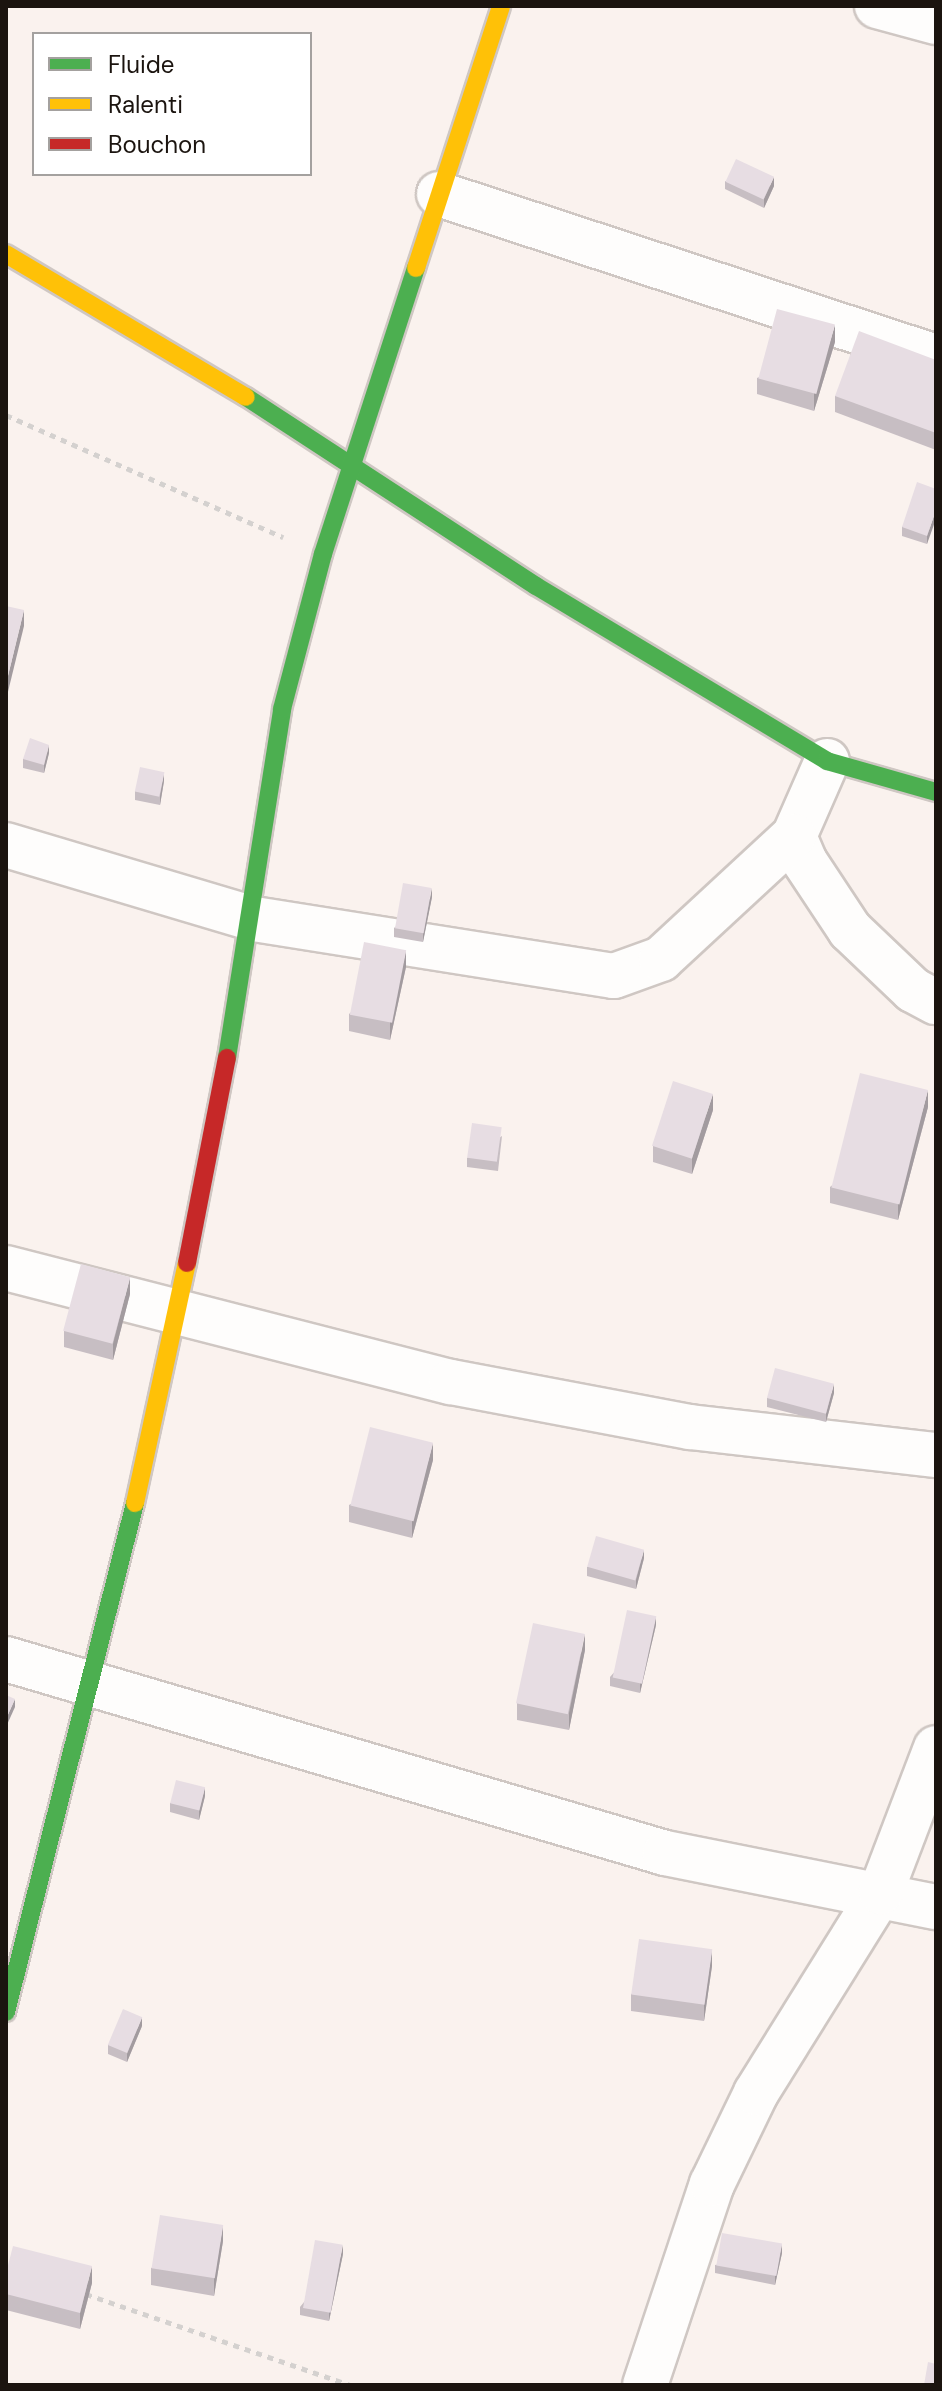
<!DOCTYPE html>
<html>
<head>
<meta charset="utf-8">
<style>
	body { margin:0 }
	#map { position:relative; width:942px; height:2391px; overflow:hidden; background:#faf2ee; font-family:"DM Sans",sans-serif }
	div>[style] { position:absolute }
	.path>* { height:5px; margin-top:-2.5px; transform-origin:0; background:repeating-linear-gradient(90deg,#d4d1cf 0 6px,transparent 0 12px) }
	.roads { filter:drop-shadow(2px 0 #cfc7c3) drop-shadow(-2px 0 #cfc7c3) drop-shadow(0 2px #cfc7c3) drop-shadow(0 -2px #cfc7c3) }
	.street>* { height:44px; margin:-22px; padding:0 22px; transform-origin:22px; border-radius:22px; background:#fefdfc }
	.fast>* { height:18px; margin:-9px; padding:0 9px; transform-origin:9px; border-radius:9px; background:#4caf50 }
	.slow>* { height:18px; margin:-9px; padding:0 9px; transform-origin:9px; border-radius:9px; background:#ffc107 }
	.jam>* { height:18px; margin:-9px; padding:0 9px; transform-origin:9px; border-radius:9px; background:#c62828 }
	.wall>* { inset:0; background:#c7bec3 }
	.shaded-wall>* { inset:0; background:#a29b9f }
	.building>* { inset:0; background:#e7dde3; transform-origin:0 0 }
	span { translate:-50% -50%; white-space:nowrap; text-align:center; line-height:1.15; -webkit-text-stroke:6px #fff; paint-order:stroke }
	.frame { position:absolute; inset:0; border:8px solid #1b140f; pointer-events:none }
	.legend { position:absolute; left:32px; top:32px; width:280px; height:144px; box-sizing:border-box; background:#fff; border:2px solid #a4a19f; margin:0; padding:10px 14px; list-style:none; font-size:24px; color:#1b140f }
	.legend li { display:flex; align-items:center; gap:16px; height:40px }
	.legend b { width:40px; border:2px solid #a4a19f }
</style>
</head>
<body>
<div id="map">
	<div class="path">
		<div style="left:6px;top:415px;width:303px;rotate:23.8deg"></div>
		<div style="left:86px;top:2294px;width:279px;rotate:19deg"></div>
	</div>
	<div class="roads">
		<div class="street">
			<div style="left:877px;top:6px;width:61px;rotate:15.2deg"></div>
			<div style="left:439px;top:194px;width:523px;rotate:18.16deg"></div>
			<div style="left:827px;top:761px;width:82px;rotate:113.7deg"></div>
			<div style="left:794px;top:836px;width:28px;rotate:67deg"></div>
			<div style="left:805px;top:862px;width:82px;rotate:56.5deg"></div>
			<div style="left:850px;top:930px;width:87px;rotate:43.6deg"></div>
			<div style="left:913px;top:990px;width:26px;rotate:28deg"></div>
			<div style="left:6px;top:845px;width:259px;rotate:16.6deg"></div>
			<div style="left:254px;top:919px;width:364px;rotate:9deg"></div>
			<div style="left:614px;top:976px;width:50px;rotate:-19.9deg"></div>
			<div style="left:661px;top:959px;width:181px;rotate:-42.8deg"></div>
			<div style="left:6px;top:1268px;width:459px;rotate:14.4deg"></div>
			<div style="left:451px;top:1382px;width:243px;rotate:10.7deg"></div>
			<div style="left:690px;top:1427px;width:248px;rotate:6.5deg"></div>
			<div style="left:6px;top:1659px;width:687px;rotate:16.4deg"></div>
			<div style="left:665px;top:1853px;width:276px;rotate:11.3deg"></div>
			<div style="left:645px;top:2385px;width:212px;rotate:-71.6deg"></div>
			<div style="left:712px;top:2184px;width:101px;rotate:-64.2deg"></div>
			<div style="left:756px;top:2093px;width:237px;rotate:-58.1deg"></div>
			<div style="left:881px;top:1892px;width:154px;rotate:-69.1deg"></div>
		</div>
		<div class="fast">
			<div style="left:246px;top:397px;width:346px;rotate:33.1deg"></div>
			<div style="left:536px;top:586px;width:340px;rotate:31deg"></div>
			<div style="left:827px;top:761px;width:113px;rotate:15.9deg"></div>
			<div style="left:227px;top:1058px;width:353px;rotate:-81deg"></div>
			<div style="left:282px;top:709px;width:160px;rotate:-75.2deg"></div>
			<div style="left:323px;top:554px;width:301px;rotate:-72deg"></div>
			<div style="left:6px;top:2012px;width:525px;rotate:-75.78deg"></div>
		</div>
		<div class="slow">
			<div style="left:6px;top:254px;width:279px;rotate:30.8deg"></div>
			<div style="left:416px;top:268px;width:275px;rotate:-72deg"></div>
			<div style="left:135px;top:1503px;width:246px;rotate:-77.8deg"></div>
		</div>
		<div class="jam">
			<div style="left:187px;top:1263px;width:209px;rotate:-79deg"></div>
		</div>
	</div>
	<div class="wall">
		<div style="clip-path:polygon(725px 181px,774px 186px,764px 208px,725px 189px)"></div>
		<div style="clip-path:polygon(835px 342px,814px 411px,757px 394px,757px 378px)"></div>
		<div style="clip-path:polygon(936px 360px,936px 450px,835px 412px,835px 396px)"></div>
		<div style="clip-path:polygon(936px 489px,927px 544px,902px 536px,902px 527px)"></div>
		<div style="clip-path:polygon(49px 753px,44px 773px,23px 768px,23px 759px)"></div>
		<div style="clip-path:polygon(164px 781px,160px 805px,135px 800px,135px 791px)"></div>
		<div style="clip-path:polygon(432px 897px,423px 942px,394px 937px,394px 928px)"></div>
		<div style="clip-path:polygon(406px 967px,390px 1040px,349px 1031px,349px 1014px)"></div>
		<div style="clip-path:polygon(928px 1107px,898px 1220px,830px 1203px,830px 1187px)"></div>
		<div style="clip-path:polygon(713px 1110px,692px 1174px,653px 1162px,653px 1146px)"></div>
		<div style="clip-path:polygon(502px 1136px,498px 1171px,467px 1167px,467px 1158px)"></div>
		<div style="clip-path:polygon(130px 1294px,113px 1360px,64px 1347px,64px 1331px)"></div>
		<div style="clip-path:polygon(834px 1393px,826px 1422px,767px 1407px,767px 1398px)"></div>
		<div style="clip-path:polygon(433px 1460px,412px 1538px,349px 1522px,349px 1505px)"></div>
		<div style="clip-path:polygon(644px 1558px,636px 1589px,587px 1576px,587px 1567px)"></div>
		<div style="clip-path:polygon(656px 1625px,640px 1693px,610px 1686px,610px 1677px)"></div>
		<div style="clip-path:polygon(585px 1650px,569px 1730px,517px 1720px,517px 1703px)"></div>
		<div style="clip-path:polygon(205px 1796px,199px 1820px,170px 1812px,170px 1803px)"></div>
		<div style="clip-path:polygon(712px 1966px,704px 2021px,631px 2011px,631px 1994px)"></div>
		<div style="clip-path:polygon(142px 2026px,127px 2062px,108px 2054px,108px 2045px)"></div>
		<div style="clip-path:polygon(223px 2241px,214px 2296px,151px 2285px,151px 2268px)"></div>
		<div style="clip-path:polygon(782px 2253px,775px 2285px,715px 2273px,715px 2265px)"></div>
		<div style="clip-path:polygon(343px 2254px,329px 2321px,300px 2315px,300px 2307px)"></div>
		<div style="clip-path:polygon(6px 2273px,92px 2283px,80px 2329px,6px 2310px)"></div>
	</div>
	<div class="shaded-wall">
		<div style="clip-path:polygon(774px 177px,774px 186px,764px 208px,764px 199px)"></div>
		<div style="clip-path:polygon(835px 325px,835px 342px,814px 411px,814px 394px)"></div>
		<div style="clip-path:polygon(936px 510px,936px 519px,927px 544px,927px 536px)"></div>
		<div style="clip-path:polygon(24px 610px,24px 626px,6px 700px,6px 684px)"></div>
		<div style="clip-path:polygon(49px 745px,49px 753px,44px 773px,44px 765px)"></div>
		<div style="clip-path:polygon(164px 772px,164px 781px,160px 805px,160px 796px)"></div>
		<div style="clip-path:polygon(432px 888px,432px 897px,423px 942px,423px 934px)"></div>
		<div style="clip-path:polygon(406px 950px,406px 967px,390px 1040px,390px 1023px)"></div>
		<div style="clip-path:polygon(928px 1090px,928px 1107px,898px 1220px,898px 1203px)"></div>
		<div style="clip-path:polygon(713px 1094px,713px 1110px,692px 1174px,692px 1158px)"></div>
		<div style="clip-path:polygon(130px 1277px,130px 1294px,113px 1360px,113px 1344px)"></div>
		<div style="clip-path:polygon(834px 1384px,834px 1393px,826px 1422px,826px 1414px)"></div>
		<div style="clip-path:polygon(7px 1431px,7px 1447px,6px 1452px,6px 1435px)"></div>
		<div style="clip-path:polygon(433px 1443px,433px 1460px,412px 1538px,412px 1522px)"></div>
		<div style="clip-path:polygon(644px 1550px,644px 1558px,636px 1589px,636px 1580px)"></div>
		<div style="clip-path:polygon(656px 1616px,656px 1625px,640px 1693px,640px 1685px)"></div>
		<div style="clip-path:polygon(585px 1634px,585px 1650px,569px 1730px,569px 1713px)"></div>
		<div style="clip-path:polygon(15px 1699px,15px 1707px,6px 1727px,6px 1719px)"></div>
		<div style="clip-path:polygon(205px 1787px,205px 1796px,199px 1820px,199px 1811px)"></div>
		<div style="clip-path:polygon(712px 1949px,712px 1966px,704px 2021px,704px 2005px)"></div>
		<div style="clip-path:polygon(142px 2017px,142px 2026px,127px 2062px,127px 2054px)"></div>
		<div style="clip-path:polygon(223px 2225px,223px 2241px,214px 2296px,214px 2279px)"></div>
		<div style="clip-path:polygon(782px 2244px,782px 2253px,775px 2285px,775px 2276px)"></div>
		<div style="clip-path:polygon(343px 2245px,343px 2254px,329px 2321px,329px 2313px)"></div>
		<div style="clip-path:polygon(92px 2266px,92px 2283px,80px 2329px,80px 2313px)"></div>
	</div>
	<div class="building">
		<div style="left:736px;top:159px;width:42px;height:25px;rotate:25deg"></div>
		<div style="left:777px;top:309px;width:60px;height:72px;rotate:15deg"></div>
		<div style="clip-path:polygon(859px 331px,936px 360px,936px 433px,835px 396px)"></div>
		<div style="clip-path:polygon(917px 482px,936px 489px,936px 510px,927px 536px,902px 527px)"></div>
		<div style="clip-path:polygon(6px 606px,24px 610px,6px 684px)"></div>
		<div style="clip-path:polygon(30px 738px,49px 745px,44px 765px,23px 759px)"></div>
		<div style="left:140px;top:767px;width:25px;height:25px;rotate:12deg"></div>
		<div style="left:403px;top:883px;width:29px;height:46px;rotate:10deg"></div>
		<div style="left:364px;top:942px;width:43px;height:74px;rotate:11deg"></div>
		<div style="left:860px;top:1073px;width:70px;height:118px;rotate:14deg"></div>
		<div style="left:673px;top:1081px;width:42px;height:68px;rotate:18deg"></div>
		<div style="left:472px;top:1123px;width:30px;height:35px;rotate:8deg"></div>
		<div style="left:81px;top:1264px;width:51px;height:69px;rotate:15deg"></div>
		<div style="left:775px;top:1368px;width:61px;height:31px;rotate:15deg"></div>
		<div style="left:370px;top:1427px;width:65px;height:81px;rotate:14deg"></div>
		<div style="left:596px;top:1536px;width:50px;height:32px;rotate:16deg"></div>
		<div style="left:627px;top:1610px;width:30px;height:69px;rotate:12deg"></div>
		<div style="left:533px;top:1623px;width:53px;height:82px;rotate:12deg"></div>
		<div style="clip-path:polygon(6px 1695px,15px 1699px,6px 1719px)"></div>
		<div style="left:176px;top:1780px;width:30px;height:24px;rotate:14deg"></div>
		<div style="left:639px;top:1939px;width:74px;height:56px;rotate:8deg"></div>
		<div style="left:123px;top:2009px;width:21px;height:39px;rotate:23deg"></div>
		<div style="left:160px;top:2215px;width:64px;height:54px;rotate:9deg"></div>
		<div style="left:722px;top:2233px;width:61px;height:33px;rotate:10deg"></div>
		<div style="left:315px;top:2240px;width:28px;height:69px;rotate:10deg"></div>
		<div style="clip-path:polygon(13px 2246px,92px 2266px,80px 2313px,6px 2294px,6px 2273px)"></div>
		<div style="clip-path:polygon(928px 2362px,936px 2364px,936px 2385px,924px 2385px)"></div>
	</div>
	<div class="frame"></div>
	<ul class="legend">
	<li><b style="height:10px;background:#4caf50"></b>Fluide</li>
	<li><b style="height:10px;background:#ffc107"></b>Ralenti</li>
	<li><b style="height:10px;background:#c62828"></b>Bouchon</li>
	</ul>
</div>
</body>
</html>
